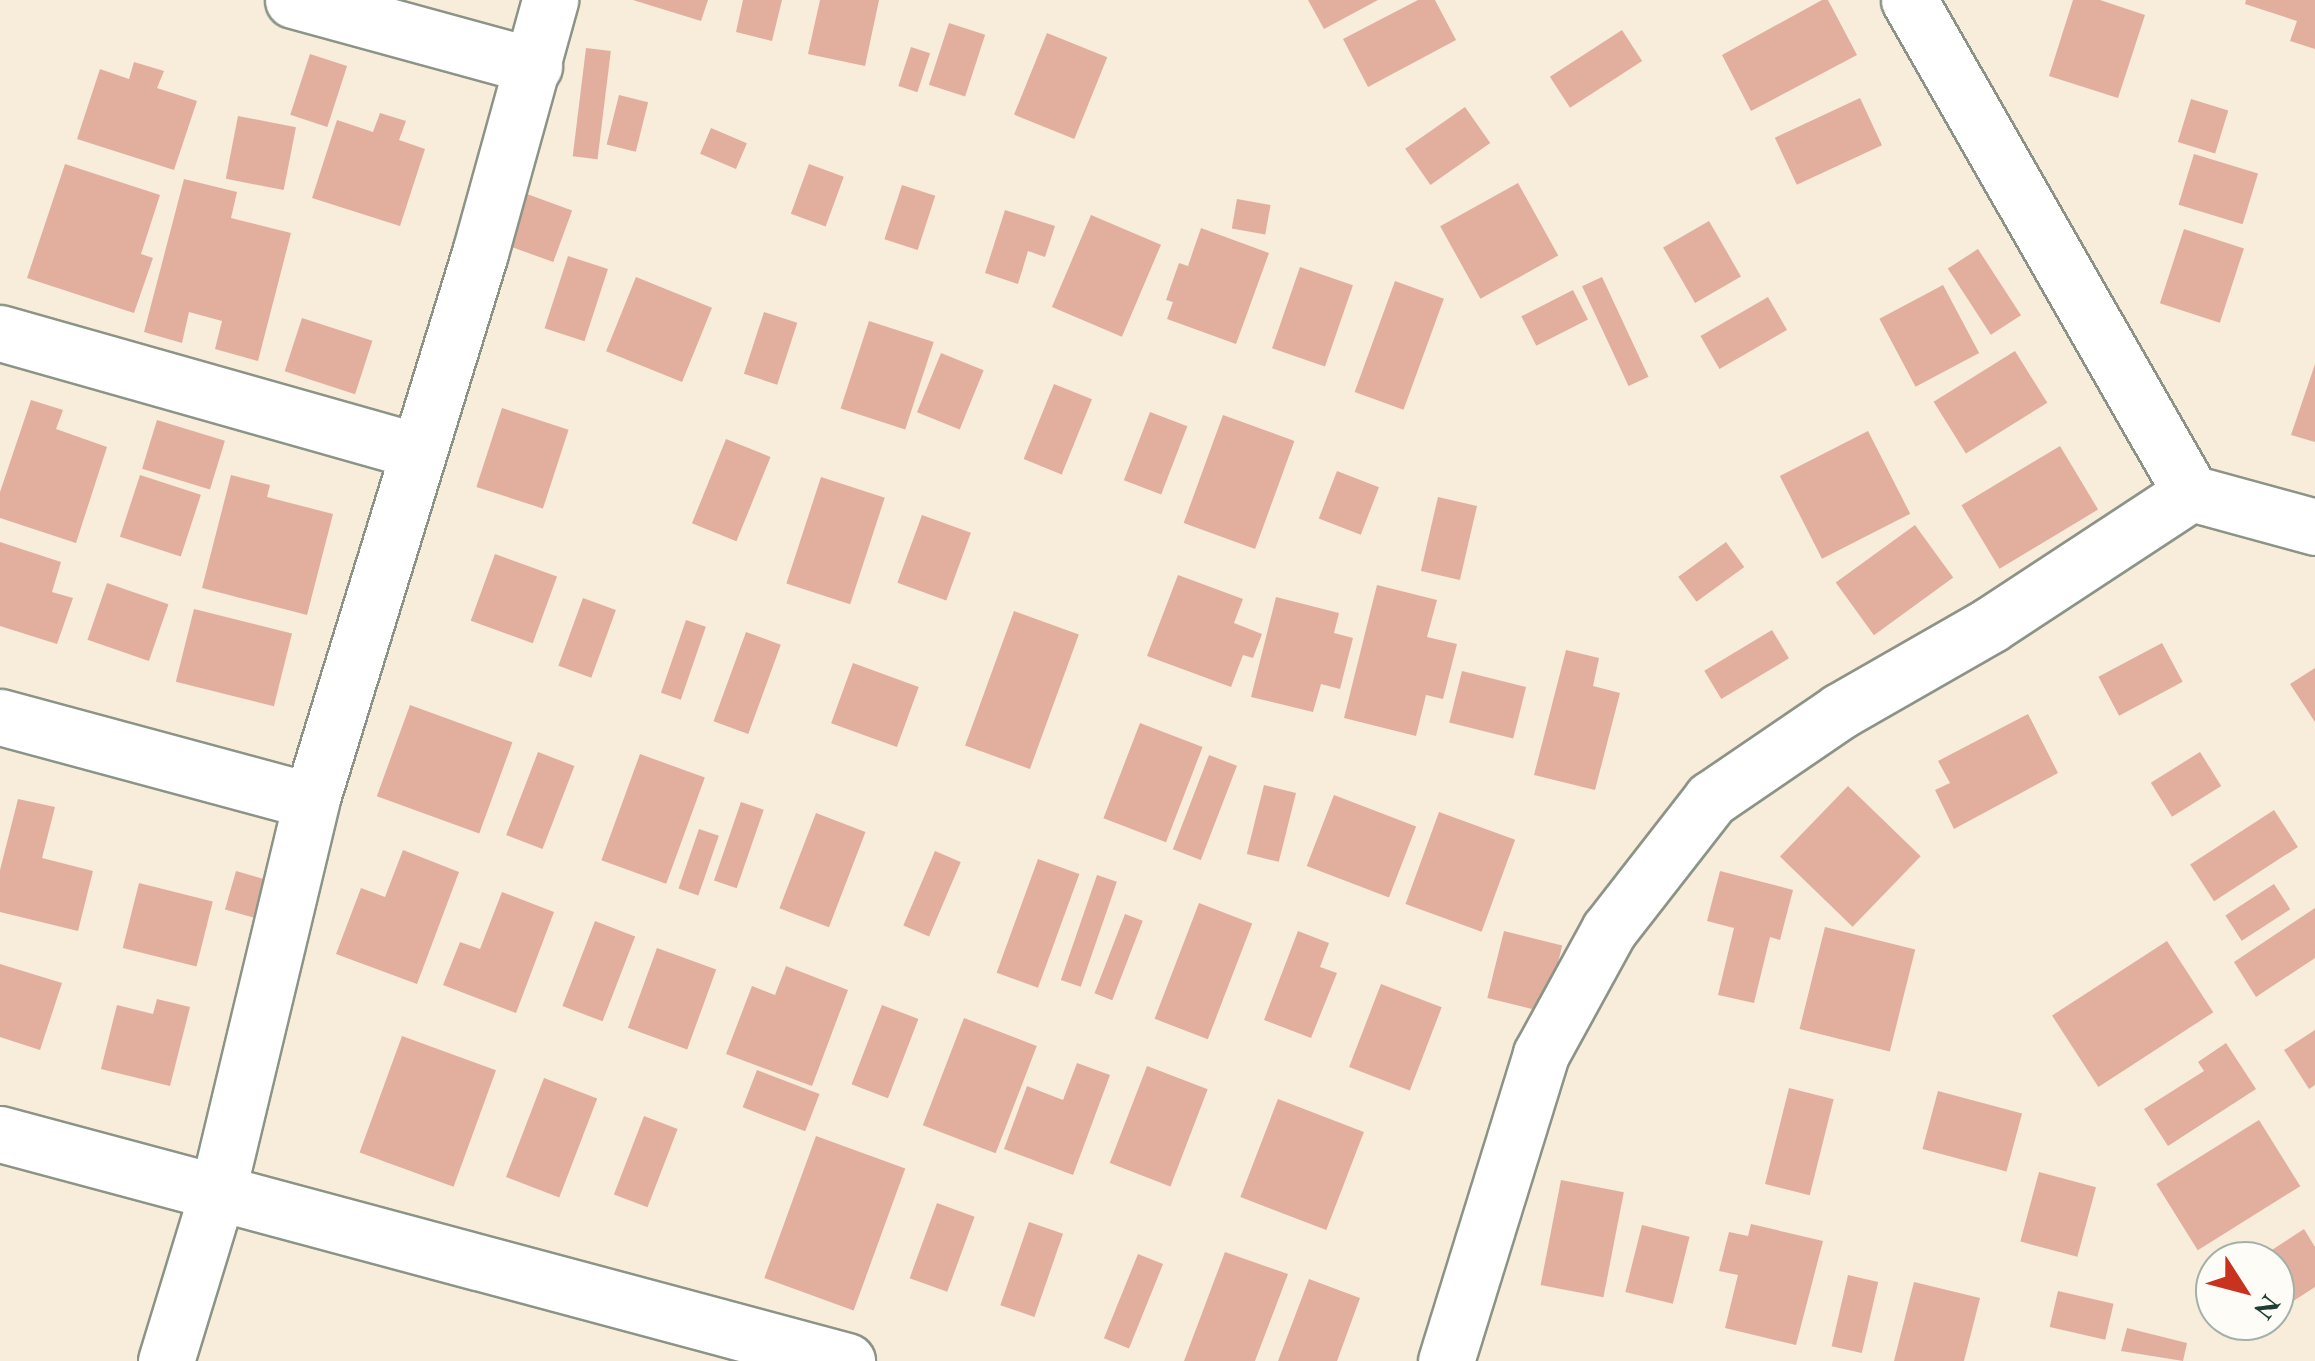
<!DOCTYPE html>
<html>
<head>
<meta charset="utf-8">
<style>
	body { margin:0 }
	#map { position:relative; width:2315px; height:1361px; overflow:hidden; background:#f8ecda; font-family:"EB Garamond",serif }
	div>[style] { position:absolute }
	.building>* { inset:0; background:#e2af9f; transform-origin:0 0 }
	.roads { filter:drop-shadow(2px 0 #8c9487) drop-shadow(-2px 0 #8c9487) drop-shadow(0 2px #8c9487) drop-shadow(0 -2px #8c9487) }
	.minor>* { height:55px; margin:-27.5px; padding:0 27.5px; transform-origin:27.5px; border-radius:27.5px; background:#fff }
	span { translate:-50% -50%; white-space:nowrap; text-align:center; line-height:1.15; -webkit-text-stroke:10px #fdfcf7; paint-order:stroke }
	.north { position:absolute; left:2195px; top:1241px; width:100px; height:100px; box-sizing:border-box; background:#fdfcf7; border:2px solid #a4b0a9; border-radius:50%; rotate:126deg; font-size:28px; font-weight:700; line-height:40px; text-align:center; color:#1f3d34 }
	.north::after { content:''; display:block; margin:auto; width:35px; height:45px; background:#c8321e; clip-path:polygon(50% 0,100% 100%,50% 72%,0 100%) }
</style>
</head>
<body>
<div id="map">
	<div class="building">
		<div style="clip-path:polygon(633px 0,708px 0,701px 21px)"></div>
		<div style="clip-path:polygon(743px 0,782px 0,772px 41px,736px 32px)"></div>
		<div style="clip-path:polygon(820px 0,879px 0,865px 66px,808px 54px)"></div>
		<div style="clip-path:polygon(1308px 0,1378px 0,1324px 29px)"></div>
		<div style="clip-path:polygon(1418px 0,1435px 0,1456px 40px,1368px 87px,1343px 39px)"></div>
		<div style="clip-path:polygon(1822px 0,1828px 0,1857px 55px,1751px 111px,1722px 55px)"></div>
		<div style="clip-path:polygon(2073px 0,2100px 0,2145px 15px,2118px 98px,2049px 76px)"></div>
		<div style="clip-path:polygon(2246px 0,2315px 0,2315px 49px,2290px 41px,2297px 21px,2245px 4px)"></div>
		<div style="left:949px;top:23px;width:38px;height:65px;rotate:18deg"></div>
		<div style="left:1622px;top:30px;width:37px;height:86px;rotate:57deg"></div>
		<div style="left:1047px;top:33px;width:65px;height:88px;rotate:22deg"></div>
		<div style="left:911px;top:47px;width:20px;height:41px;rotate:18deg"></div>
		<div style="left:586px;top:48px;width:25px;height:109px;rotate:7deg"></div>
		<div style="left:310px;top:54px;width:39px;height:64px;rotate:18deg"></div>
		<div style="clip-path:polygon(134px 62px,164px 71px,157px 88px,197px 101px,174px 170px,77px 139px,100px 69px,129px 79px)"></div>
		<div style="left:619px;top:95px;width:30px;height:51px;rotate:14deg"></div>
		<div style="left:1860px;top:98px;width:52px;height:94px;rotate:65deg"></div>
		<div style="left:2191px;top:99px;width:39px;height:45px;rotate:17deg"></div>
		<div style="left:1465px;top:107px;width:44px;height:73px;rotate:55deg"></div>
		<div style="clip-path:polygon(380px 113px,406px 121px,399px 140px,425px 149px,400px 226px,312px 198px,337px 120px,373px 132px)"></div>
		<div style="left:238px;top:116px;width:59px;height:64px;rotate:11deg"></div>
		<div style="left:711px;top:128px;width:39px;height:28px;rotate:23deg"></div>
		<div style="left:2194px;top:154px;width:67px;height:53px;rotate:17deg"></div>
		<div style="clip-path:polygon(65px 164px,160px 195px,141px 254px,153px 258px,134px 313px,27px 278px)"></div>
		<div style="left:809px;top:164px;width:37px;height:53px;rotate:20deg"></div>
		<div style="clip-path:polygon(184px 179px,237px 192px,231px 218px,291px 233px,258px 361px,215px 349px,222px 321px,189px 312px,182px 343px,144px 332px)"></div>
		<div style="left:1518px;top:183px;width:83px;height:89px;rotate:61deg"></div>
		<div style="left:902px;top:185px;width:35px;height:57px;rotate:18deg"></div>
		<div style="left:527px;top:194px;width:48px;height:55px;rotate:20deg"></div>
		<div style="left:1237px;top:199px;width:34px;height:30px;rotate:10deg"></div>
		<div style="clip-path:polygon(1005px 210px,1055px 226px,1045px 257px,1028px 251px,1018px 284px,985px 273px)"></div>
		<div style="left:1091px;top:215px;width:76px;height:100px;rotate:23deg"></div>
		<div style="left:1709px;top:221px;width:64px;height:53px;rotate:60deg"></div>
		<div style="clip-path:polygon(1201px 228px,1269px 253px,1236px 344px,1167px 319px,1173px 302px,1166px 300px,1179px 263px,1188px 266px)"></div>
		<div style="left:2184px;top:229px;width:63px;height:78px;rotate:18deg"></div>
		<div style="left:1978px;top:249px;width:79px;height:36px;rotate:57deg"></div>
		<div style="left:568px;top:256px;width:42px;height:76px;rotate:18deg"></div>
		<div style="left:1300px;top:267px;width:56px;height:86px;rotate:19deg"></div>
		<div style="left:636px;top:277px;width:82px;height:80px;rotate:22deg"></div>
		<div style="left:1602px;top:277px;width:110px;height:22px;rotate:65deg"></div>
		<div style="left:1395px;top:281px;width:52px;height:118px;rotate:20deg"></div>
		<div style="left:1943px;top:285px;width:77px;height:72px;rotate:62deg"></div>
		<div style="left:1573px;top:290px;width:33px;height:58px;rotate:63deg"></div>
		<div style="left:1768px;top:297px;width:38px;height:78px;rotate:60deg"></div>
		<div style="left:764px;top:312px;width:35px;height:65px;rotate:18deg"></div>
		<div style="left:302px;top:318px;width:74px;height:56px;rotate:18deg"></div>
		<div style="left:869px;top:321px;width:68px;height:92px;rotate:18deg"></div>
		<div style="left:2015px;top:351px;width:61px;height:96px;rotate:58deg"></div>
		<div style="left:941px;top:353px;width:46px;height:64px;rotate:22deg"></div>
		<div style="clip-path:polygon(2315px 364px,2315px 442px,2291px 435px)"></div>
		<div style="left:1054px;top:384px;width:41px;height:81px;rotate:22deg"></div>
		<div style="clip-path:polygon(31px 400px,63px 410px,56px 429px,107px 447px,76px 543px,0 518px,0 492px)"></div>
		<div style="left:502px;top:408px;width:70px;height:83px;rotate:18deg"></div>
		<div style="left:1150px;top:412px;width:40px;height:73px;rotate:21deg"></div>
		<div style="left:1223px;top:415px;width:76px;height:115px;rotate:20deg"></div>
		<div style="left:157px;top:420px;width:71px;height:51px;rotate:17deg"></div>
		<div style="left:1868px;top:431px;width:93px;height:99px;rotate:63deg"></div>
		<div style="left:726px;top:439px;width:48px;height:91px;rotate:22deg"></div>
		<div style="left:2060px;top:446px;width:74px;height:115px;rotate:59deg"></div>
		<div style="left:1337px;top:471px;width:45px;height:51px;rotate:21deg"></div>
		<div style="left:140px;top:475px;width:64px;height:65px;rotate:18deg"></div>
		<div style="clip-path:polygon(231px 475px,270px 485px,267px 497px,333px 514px,307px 615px,202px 588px)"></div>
		<div style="left:821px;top:477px;width:67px;height:112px;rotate:18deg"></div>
		<div style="left:1438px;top:497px;width:40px;height:76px;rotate:13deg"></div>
		<div style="left:922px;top:515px;width:52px;height:72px;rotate:20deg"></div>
		<div style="left:1915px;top:525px;width:65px;height:98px;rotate:54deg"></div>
		<div style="clip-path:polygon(0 542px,61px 562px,52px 592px,73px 598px,57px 644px,0 626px)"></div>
		<div style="left:1726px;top:542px;width:31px;height:59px;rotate:54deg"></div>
		<div style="left:495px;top:554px;width:66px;height:71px;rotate:20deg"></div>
		<div style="clip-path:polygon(1178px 575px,1243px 599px,1234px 623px,1262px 634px,1253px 658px,1243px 655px,1231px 687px,1147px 656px)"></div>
		<div style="left:107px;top:583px;width:65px;height:60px;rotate:19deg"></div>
		<div style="clip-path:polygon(1377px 585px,1437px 600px,1427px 637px,1457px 644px,1443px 699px,1426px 695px,1416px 736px,1344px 718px)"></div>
		<div style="clip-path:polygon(1276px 597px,1339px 613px,1334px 633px,1353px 638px,1340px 689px,1321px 684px,1313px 712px,1251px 697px)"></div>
		<div style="left:583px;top:598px;width:35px;height:72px;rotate:20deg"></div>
		<div style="left:194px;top:609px;width:101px;height:75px;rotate:14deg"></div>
		<div style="left:1014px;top:611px;width:69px;height:143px;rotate:20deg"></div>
		<div style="left:686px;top:620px;width:21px;height:77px;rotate:19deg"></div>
		<div style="left:1772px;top:630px;width:33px;height:79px;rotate:59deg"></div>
		<div style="left:746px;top:632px;width:37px;height:95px;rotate:20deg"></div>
		<div style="left:2162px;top:643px;width:44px;height:72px;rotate:62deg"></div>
		<div style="clip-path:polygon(1566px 650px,1599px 658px,1593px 686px,1620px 693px,1595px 790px,1534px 775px)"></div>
		<div style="left:853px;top:663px;width:70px;height:64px;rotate:20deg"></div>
		<div style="clip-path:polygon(2315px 668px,2315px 722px,2290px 684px)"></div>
		<div style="left:1462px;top:671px;width:66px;height:53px;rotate:14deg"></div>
		<div style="left:410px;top:705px;width:109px;height:97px;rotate:20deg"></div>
		<div style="clip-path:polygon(2028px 714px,2058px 773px,1954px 829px,1935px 790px,1950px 783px,1938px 761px)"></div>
		<div style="left:1140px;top:723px;width:67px;height:102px;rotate:21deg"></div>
		<div style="left:538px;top:752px;width:39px;height:89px;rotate:21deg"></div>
		<div style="left:2200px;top:752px;width:40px;height:58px;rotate:58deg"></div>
		<div style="left:640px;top:754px;width:69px;height:113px;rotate:20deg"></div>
		<div style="left:1209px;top:755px;width:30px;height:101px;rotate:21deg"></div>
		<div style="left:1264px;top:785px;width:33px;height:71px;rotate:14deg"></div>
		<div style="left:1848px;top:786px;width:101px;height:98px;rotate:44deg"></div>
		<div style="left:1334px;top:795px;width:88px;height:76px;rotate:21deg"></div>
		<div style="clip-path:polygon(18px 799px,55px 807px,42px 858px,93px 871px,78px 931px,0 912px,0 870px)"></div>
		<div style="left:741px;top:802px;width:24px;height:83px;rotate:19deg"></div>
		<div style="left:2274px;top:810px;width:44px;height:100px;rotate:57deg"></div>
		<div style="left:1439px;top:812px;width:81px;height:98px;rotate:20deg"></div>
		<div style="left:816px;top:813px;width:53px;height:102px;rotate:21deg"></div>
		<div style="left:699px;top:829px;width:21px;height:63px;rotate:19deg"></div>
		<div style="clip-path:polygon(403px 850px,459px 872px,417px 984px,336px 954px,361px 888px,385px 897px)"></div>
		<div style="left:935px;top:851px;width:28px;height:81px;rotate:23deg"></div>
		<div style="left:1038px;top:859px;width:44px;height:121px;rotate:20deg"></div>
		<div style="left:236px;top:871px;width:36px;height:40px;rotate:16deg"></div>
		<div style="clip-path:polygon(1720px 871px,1793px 890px,1780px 940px,1770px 937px,1754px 1003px,1718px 995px,1734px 928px,1707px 921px)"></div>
		<div style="left:1097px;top:875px;width:21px;height:111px;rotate:19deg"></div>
		<div style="left:139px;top:883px;width:76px;height:67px;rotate:14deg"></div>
		<div style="left:2274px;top:884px;width:30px;height:58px;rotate:57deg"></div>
		<div style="clip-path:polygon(502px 892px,554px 912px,516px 1013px,443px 985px,460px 942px,480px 949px)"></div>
		<div style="left:1199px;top:903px;width:57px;height:124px;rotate:21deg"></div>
		<div style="clip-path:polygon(2315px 908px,2315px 958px,2256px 997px,2234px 962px)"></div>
		<div style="left:1125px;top:914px;width:19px;height:85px;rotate:21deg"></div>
		<div style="left:595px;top:921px;width:43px;height:91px;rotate:21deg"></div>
		<div style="left:1825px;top:927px;width:93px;height:105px;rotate:14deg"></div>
		<div style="clip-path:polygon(1298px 931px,1329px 943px,1320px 967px,1337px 973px,1311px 1038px,1264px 1020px)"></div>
		<div style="left:1504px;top:931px;width:60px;height:69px;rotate:14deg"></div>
		<div style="left:2167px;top:941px;width:85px;height:137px;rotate:57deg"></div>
		<div style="left:657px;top:948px;width:63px;height:85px;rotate:20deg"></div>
		<div style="clip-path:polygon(0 964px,62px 983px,40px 1050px,0 1037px)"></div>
		<div style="clip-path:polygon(786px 966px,848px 990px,812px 1086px,726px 1054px,752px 986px,775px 995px)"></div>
		<div style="left:1381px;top:984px;width:65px;height:89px;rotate:21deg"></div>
		<div style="clip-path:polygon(157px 999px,190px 1007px,170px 1086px,101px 1069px,117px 1005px,153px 1014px)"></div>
		<div style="left:882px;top:1005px;width:39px;height:85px;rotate:21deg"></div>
		<div style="left:964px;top:1018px;width:78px;height:115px;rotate:21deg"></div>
		<div style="clip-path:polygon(2315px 1030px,2315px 1085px,2309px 1089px,2284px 1050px)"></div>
		<div style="left:402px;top:1036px;width:100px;height:124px;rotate:20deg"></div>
		<div style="clip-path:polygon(2226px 1043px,2256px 1089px,2168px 1146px,2144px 1109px,2204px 1071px,2198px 1062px)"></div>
		<div style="clip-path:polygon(1077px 1063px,1110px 1075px,1073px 1175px,1004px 1149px,1027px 1086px,1063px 1100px)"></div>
		<div style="left:1147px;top:1066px;width:65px;height:104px;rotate:21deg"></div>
		<div style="left:757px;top:1070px;width:67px;height:40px;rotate:21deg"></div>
		<div style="left:544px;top:1078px;width:57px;height:106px;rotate:21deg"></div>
		<div style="left:1789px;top:1088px;width:46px;height:99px;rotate:14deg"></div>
		<div style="left:1938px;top:1091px;width:87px;height:60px;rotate:15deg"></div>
		<div style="left:1278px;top:1099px;width:92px;height:105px;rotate:21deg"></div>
		<div style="left:644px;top:1116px;width:36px;height:84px;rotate:21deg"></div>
		<div style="left:2259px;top:1120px;width:78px;height:121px;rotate:58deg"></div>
		<div style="left:816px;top:1136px;width:95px;height:151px;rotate:20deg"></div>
		<div style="left:2039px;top:1172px;width:59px;height:72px;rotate:15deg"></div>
		<div style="left:1561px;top:1180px;width:64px;height:107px;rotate:11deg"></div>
		<div style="left:937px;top:1203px;width:40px;height:80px;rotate:20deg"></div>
		<div style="left:1029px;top:1222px;width:36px;height:88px;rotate:19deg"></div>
		<div style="clip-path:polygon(1751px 1224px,1823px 1241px,1796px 1345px,1725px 1328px,1738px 1275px,1719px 1271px,1729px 1232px,1748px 1236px)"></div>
		<div style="left:1642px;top:1225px;width:49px;height:69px;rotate:14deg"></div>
		<div style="clip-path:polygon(2304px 1229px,2315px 1247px,2315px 1287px,2275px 1313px,2275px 1261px,2255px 1261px)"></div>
		<div style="clip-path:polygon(1225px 1252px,1288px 1274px,1255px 1361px,1184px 1361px)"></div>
		<div style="left:1138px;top:1254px;width:27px;height:91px;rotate:22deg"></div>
		<div style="left:1848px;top:1275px;width:31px;height:73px;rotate:13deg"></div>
		<div style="clip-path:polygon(1309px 1279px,1360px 1298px,1337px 1361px,1278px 1361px)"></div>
		<div style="clip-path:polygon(1914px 1282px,1980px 1298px,1964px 1361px,1894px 1361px)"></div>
		<div style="left:2058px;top:1291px;width:57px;height:37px;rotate:13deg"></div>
		<div style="clip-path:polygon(2127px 1328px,2187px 1343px,2183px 1361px,2121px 1351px)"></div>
	</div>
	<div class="roads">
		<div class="minor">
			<div style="left:293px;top:0;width:250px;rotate:15.3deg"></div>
			<div style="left:1909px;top:0;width:568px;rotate:60.23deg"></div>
			<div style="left:0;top:333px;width:433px;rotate:15.8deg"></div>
			<div style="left:0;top:717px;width:322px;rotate:15.1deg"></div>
			<div style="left:0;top:1134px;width:877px;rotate:15deg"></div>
			<div style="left:166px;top:1361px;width:175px;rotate:-73deg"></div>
			<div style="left:217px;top:1194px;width:404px;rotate:-76.5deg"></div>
			<div style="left:311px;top:801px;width:573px;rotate:-72.86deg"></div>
			<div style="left:480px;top:253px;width:263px;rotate:-74.5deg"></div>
			<div style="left:1446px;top:1361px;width:321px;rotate:-72.8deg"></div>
			<div style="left:1541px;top:1054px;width:141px;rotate:-61.3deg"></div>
			<div style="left:1609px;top:930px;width:166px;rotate:-52.1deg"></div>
			<div style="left:1711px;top:799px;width:156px;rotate:-34.3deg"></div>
			<div style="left:1840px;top:711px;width:173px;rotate:-29.8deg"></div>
			<div style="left:1990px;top:625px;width:240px;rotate:-33.3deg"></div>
			<div style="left:2191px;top:493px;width:129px;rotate:15.3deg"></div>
		</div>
	</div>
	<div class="north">N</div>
</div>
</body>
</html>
